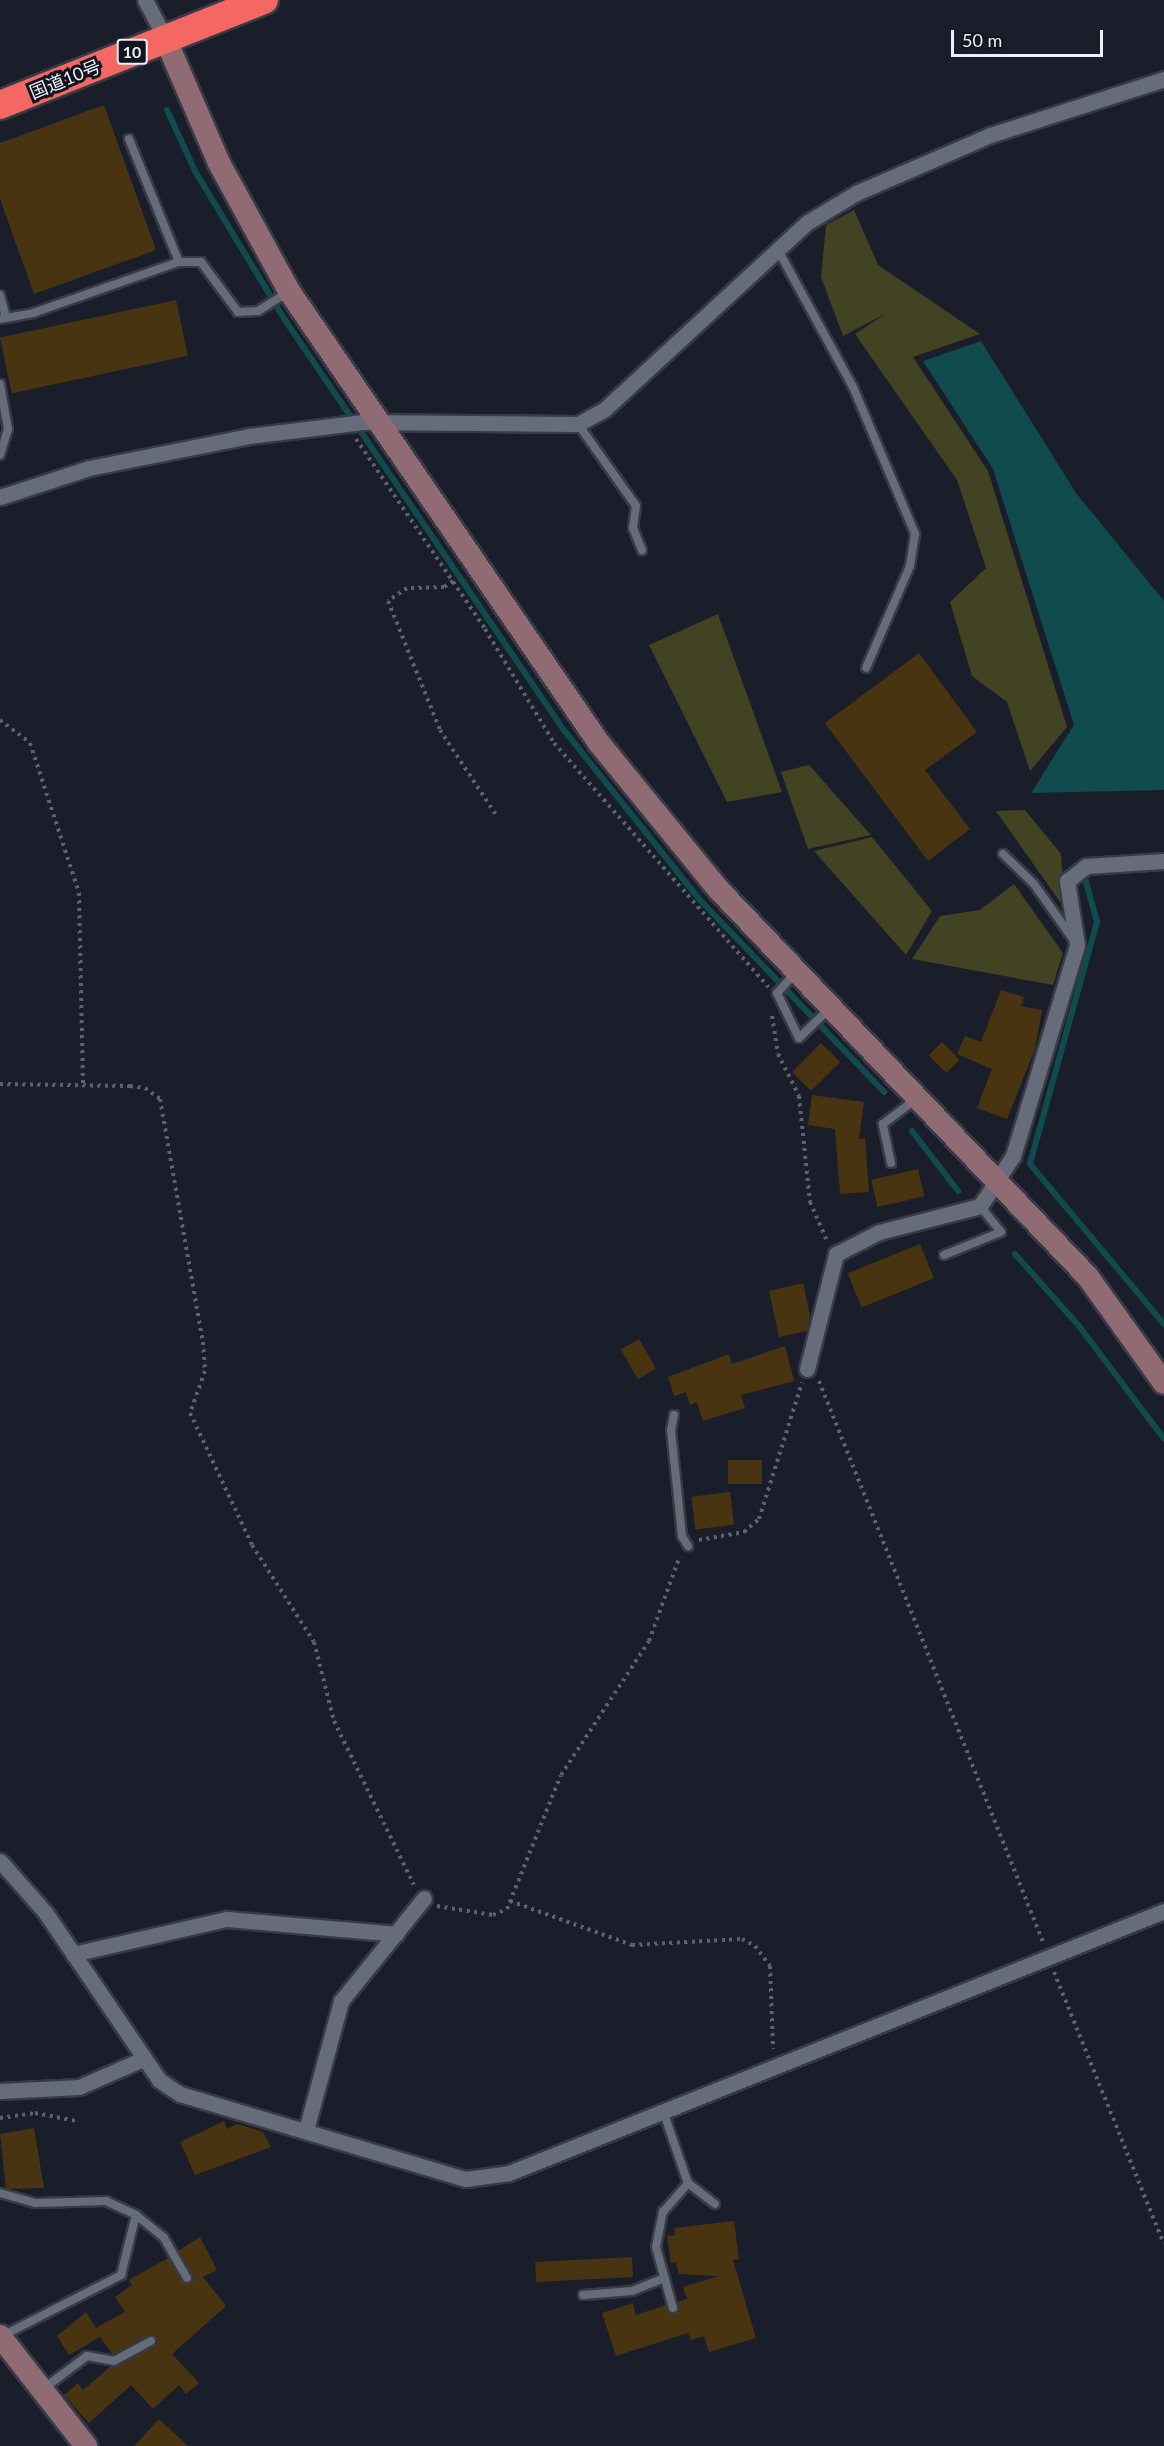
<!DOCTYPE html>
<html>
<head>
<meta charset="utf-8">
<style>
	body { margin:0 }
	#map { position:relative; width:1164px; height:2446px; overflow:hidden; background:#1a1e2a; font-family:Lato,"Noto Sans JP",sans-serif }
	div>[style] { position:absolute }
	.green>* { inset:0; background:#424323 }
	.water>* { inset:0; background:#104b4d }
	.stream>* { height:6px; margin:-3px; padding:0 3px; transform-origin:3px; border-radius:3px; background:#104b4d }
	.building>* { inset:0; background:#493411; transform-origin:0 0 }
	.path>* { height:4px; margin-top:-2px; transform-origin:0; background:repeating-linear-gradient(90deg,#5e626c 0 3px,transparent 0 7.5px) }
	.roads { filter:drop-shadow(2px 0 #383b45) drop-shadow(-2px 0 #383b45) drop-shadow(0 2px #383b45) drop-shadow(0 -2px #383b45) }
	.lane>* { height:8px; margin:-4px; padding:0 4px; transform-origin:4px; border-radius:4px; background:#676c7b }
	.street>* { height:15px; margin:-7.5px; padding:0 7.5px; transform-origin:7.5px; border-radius:7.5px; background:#676c7b }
	.secondary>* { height:22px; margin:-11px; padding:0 11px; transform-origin:11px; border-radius:11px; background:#916b74 }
	.highway>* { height:28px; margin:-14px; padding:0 14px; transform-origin:14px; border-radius:14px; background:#f46863 }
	span { translate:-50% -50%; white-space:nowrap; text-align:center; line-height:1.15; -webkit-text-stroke:6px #111520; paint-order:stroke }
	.shield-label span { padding:2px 4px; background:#111520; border:2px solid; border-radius:4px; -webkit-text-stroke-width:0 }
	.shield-label { font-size:16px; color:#ecf0f8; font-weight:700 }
	.street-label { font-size:18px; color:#ecf0f8 }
	.scale { position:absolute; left:951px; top:30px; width:152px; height:27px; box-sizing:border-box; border:3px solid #ecf0f8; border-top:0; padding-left:8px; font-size:18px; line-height:21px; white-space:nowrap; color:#ecf0f8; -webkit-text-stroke:4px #111520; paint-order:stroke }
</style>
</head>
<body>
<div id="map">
	<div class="green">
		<div style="clip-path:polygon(854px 210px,878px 265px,980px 334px,913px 357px,988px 471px,1067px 727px,1030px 771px,1007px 702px,972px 676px,950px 602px,986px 568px,957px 480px,855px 334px,885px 314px,843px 336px,821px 277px,826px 225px)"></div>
		<div style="clip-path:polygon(718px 614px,782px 792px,727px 802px,649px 645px)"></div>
		<div style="clip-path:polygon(809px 765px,871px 835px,808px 849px,781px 772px)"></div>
		<div style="clip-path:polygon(1025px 810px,1061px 854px,1065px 909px,996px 811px)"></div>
		<div style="clip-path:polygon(872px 837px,932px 911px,906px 955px,814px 851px)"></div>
		<div style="clip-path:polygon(1014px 884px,1063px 953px,1053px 985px,912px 959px,940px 916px,980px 910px)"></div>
	</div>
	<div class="water">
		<div style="clip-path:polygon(981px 341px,1076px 493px,1164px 601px,1164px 790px,1031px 793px,1074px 725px,993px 469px,923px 361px)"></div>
	</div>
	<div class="stream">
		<div style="left:167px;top:110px;width:67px;rotate:65.3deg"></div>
		<div style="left:195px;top:171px;width:174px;rotate:58.9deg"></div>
		<div style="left:285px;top:320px;width:495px;rotate:55.8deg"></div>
		<div style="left:563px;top:729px;width:219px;rotate:51.3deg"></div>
		<div style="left:700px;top:900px;width:266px;rotate:46.2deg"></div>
		<div style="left:1085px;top:878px;width:46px;rotate:74.7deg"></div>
		<div style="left:1097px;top:922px;width:251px;rotate:105.5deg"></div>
		<div style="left:1030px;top:1164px;width:209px;rotate:50.1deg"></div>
		<div style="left:912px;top:1131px;width:76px;rotate:52.5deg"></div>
		<div style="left:1015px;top:1254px;width:96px;rotate:48.4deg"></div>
		<div style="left:1079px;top:1326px;width:141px;rotate:53deg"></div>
	</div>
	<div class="building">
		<div style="clip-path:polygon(104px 105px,156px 250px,34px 294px,0 199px,0 143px)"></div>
		<div style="left:176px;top:300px;width:57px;height:180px;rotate:78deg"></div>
		<div style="clip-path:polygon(919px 653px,977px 732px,925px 770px,970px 829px,928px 861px,825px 723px)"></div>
		<div style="clip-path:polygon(1001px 990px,1024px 997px,1021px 1006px,1042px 1010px,1035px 1049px,1007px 1119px,977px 1108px,992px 1069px,957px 1054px,965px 1036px,981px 1042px)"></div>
		<div style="left:942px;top:1042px;width:25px;height:19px;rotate:45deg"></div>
		<div style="left:821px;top:1043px;width:27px;height:41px;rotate:45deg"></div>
		<div style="clip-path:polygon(812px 1095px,864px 1102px,859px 1139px,865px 1138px,869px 1192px,840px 1194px,835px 1129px,808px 1125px)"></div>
		<div style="left:918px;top:1169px;width:28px;height:48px;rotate:77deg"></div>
		<div style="left:920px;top:1244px;width:37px;height:78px;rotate:68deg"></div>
		<div style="clip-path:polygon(803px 1283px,810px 1316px,807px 1331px,779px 1337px,769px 1291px)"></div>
		<div style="left:639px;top:1339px;width:34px;height:21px;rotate:60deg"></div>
		<div style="clip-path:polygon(785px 1346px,794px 1381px,741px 1395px,745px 1408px,703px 1421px,697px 1402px,690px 1405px,686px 1392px,674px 1396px,668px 1377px,729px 1354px,732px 1364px)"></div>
		<div style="left:728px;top:1460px;width:34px;height:24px"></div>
		<div style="left:730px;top:1492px;width:33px;height:39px;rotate:83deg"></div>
		<div style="clip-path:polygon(224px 2121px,227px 2129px,237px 2124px,263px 2132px,271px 2147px,195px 2175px,180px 2142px)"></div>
		<div style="clip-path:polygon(34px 2128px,44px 2188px,6px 2189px,0 2134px)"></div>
		<div style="clip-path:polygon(734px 2221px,739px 2259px,733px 2260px,756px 2338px,709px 2352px,704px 2336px,691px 2340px,688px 2333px,616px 2356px,602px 2313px,633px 2303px,636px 2315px,666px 2305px,675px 2314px,677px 2302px,687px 2299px,683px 2287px,718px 2276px,679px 2274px,676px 2262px,671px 2263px,667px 2236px,675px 2235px,674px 2228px)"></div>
		<div style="clip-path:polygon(200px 2237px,217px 2270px,203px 2277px,226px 2306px,172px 2354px,199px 2383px,186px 2394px,179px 2385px,153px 2409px,131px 2385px,89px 2423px,64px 2395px,78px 2383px,83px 2390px,111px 2366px,154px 2346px,156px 2339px,149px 2336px,113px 2355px,100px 2337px,69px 2355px,57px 2336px,86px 2312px,96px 2328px,125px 2312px,115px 2297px,132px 2285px,129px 2280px,168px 2258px,182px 2281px,190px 2283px,192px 2276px,178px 2251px)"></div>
		<div style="left:632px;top:2257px;width:20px;height:97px;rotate:87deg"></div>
		<div style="clip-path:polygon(159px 2419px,188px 2446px,134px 2446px)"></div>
	</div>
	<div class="path">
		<div style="left:356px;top:439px;width:230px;rotate:55.8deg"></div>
		<div style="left:485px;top:629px;width:133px;rotate:58.8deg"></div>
		<div style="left:554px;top:743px;width:325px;rotate:48.7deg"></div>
		<div style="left:453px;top:581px;width:11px;rotate:146deg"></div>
		<div style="left:444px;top:587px;width:37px;rotate:178deg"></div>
		<div style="left:407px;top:588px;width:23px;rotate:146deg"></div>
		<div style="left:388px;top:601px;width:139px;rotate:68deg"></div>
		<div style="left:440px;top:730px;width:105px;rotate:56.6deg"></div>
		<div style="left:0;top:720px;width:38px;rotate:37deg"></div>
		<div style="left:30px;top:743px;width:158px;rotate:71.9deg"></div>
		<div style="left:79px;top:893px;width:192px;rotate:88.8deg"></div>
		<div style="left:772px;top:1016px;width:38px;rotate:81deg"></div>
		<div style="left:778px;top:1054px;width:47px;rotate:63.4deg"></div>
		<div style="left:799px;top:1096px;width:107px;rotate:84.1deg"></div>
		<div style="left:810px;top:1202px;width:43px;rotate:66.4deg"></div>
		<div style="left:0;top:1084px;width:130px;rotate:0.9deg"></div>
		<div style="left:130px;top:1086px;width:15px;rotate:8deg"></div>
		<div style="left:145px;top:1088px;width:19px;rotate:36deg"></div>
		<div style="left:160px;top:1099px;width:247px;rotate:80deg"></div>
		<div style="left:203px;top:1342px;width:29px;rotate:86deg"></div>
		<div style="left:205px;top:1371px;width:45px;rotate:109.7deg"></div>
		<div style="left:190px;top:1413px;width:146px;rotate:64.8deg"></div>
		<div style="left:252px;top:1545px;width:115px;rotate:57.4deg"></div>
		<div style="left:314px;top:1642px;width:81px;rotate:75.8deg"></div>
		<div style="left:334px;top:1721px;width:182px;rotate:64deg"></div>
		<div style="left:819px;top:1381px;width:604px;rotate:68.23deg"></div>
		<div style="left:699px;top:1540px;width:46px;rotate:-10.1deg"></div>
		<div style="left:744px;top:1532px;width:20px;rotate:-41deg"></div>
		<div style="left:759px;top:1519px;width:143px;rotate:-72.5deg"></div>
		<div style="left:510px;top:1901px;width:130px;rotate:19.8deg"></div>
		<div style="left:632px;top:1945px;width:110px;rotate:-3.1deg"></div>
		<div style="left:742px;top:1939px;width:15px;rotate:28deg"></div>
		<div style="left:755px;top:1946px;width:25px;rotate:53deg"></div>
		<div style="left:770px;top:1966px;width:83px;rotate:87.9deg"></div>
		<div style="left:437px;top:1906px;width:57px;rotate:9.1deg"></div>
		<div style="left:493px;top:1915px;width:15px;rotate:-23deg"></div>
		<div style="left:507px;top:1909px;width:144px;rotate:-68.1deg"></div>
		<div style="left:561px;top:1775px;width:160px;rotate:-56.7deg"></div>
		<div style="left:649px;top:1641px;width:90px;rotate:-70deg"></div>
		<div style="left:1054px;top:1972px;width:293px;rotate:68deg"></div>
		<div style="left:0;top:2118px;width:35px;rotate:-8deg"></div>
		<div style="left:35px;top:2113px;width:42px;rotate:11deg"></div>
	</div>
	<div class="roads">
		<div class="lane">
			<div style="left:129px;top:139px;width:133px;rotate:67.9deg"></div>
			<div style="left:778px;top:250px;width:156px;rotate:61.3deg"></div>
			<div style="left:853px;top:387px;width:160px;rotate:67.1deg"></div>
			<div style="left:915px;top:534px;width:32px;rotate:99deg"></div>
			<div style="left:910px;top:566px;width:111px;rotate:113.3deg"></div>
			<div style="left:0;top:295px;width:23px;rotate:75deg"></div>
			<div style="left:0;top:319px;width:34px;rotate:-10deg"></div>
			<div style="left:33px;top:313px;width:155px;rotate:-19.3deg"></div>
			<div style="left:179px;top:262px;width:22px"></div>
			<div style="left:201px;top:262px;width:62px;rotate:53.5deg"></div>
			<div style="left:238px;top:312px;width:20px;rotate:-3deg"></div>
			<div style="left:258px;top:311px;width:36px;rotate:-32deg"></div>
			<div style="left:0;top:384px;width:46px;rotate:79.9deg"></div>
			<div style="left:8px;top:429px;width:27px;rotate:107deg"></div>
			<div style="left:578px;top:424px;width:100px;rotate:54.7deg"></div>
			<div style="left:636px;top:506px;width:22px;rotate:98deg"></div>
			<div style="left:633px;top:528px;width:24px;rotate:68deg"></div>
			<div style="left:1003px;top:854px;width:43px;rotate:44.1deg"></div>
			<div style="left:1034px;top:884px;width:67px;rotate:54.7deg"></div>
			<div style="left:796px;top:972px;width:28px;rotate:132deg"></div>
			<div style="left:777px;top:993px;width:50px;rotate:63.9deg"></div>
			<div style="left:799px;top:1038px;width:40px;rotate:-44deg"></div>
			<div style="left:891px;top:1163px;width:40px;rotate:-102deg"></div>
			<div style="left:883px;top:1124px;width:40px;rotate:-37deg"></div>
			<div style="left:944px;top:1255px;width:61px;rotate:-22deg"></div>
			<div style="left:1001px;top:1232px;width:33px;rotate:-129deg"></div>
			<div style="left:674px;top:1415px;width:15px;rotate:101deg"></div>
			<div style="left:671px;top:1430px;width:107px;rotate:84.1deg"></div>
			<div style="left:682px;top:1536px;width:12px;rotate:59deg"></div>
			<div style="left:663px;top:2111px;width:76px;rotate:70.9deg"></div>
			<div style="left:688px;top:2183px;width:34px;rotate:38deg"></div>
			<div style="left:0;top:2193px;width:37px;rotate:16deg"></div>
			<div style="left:36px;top:2203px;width:70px;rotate:-1.6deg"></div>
			<div style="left:106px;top:2201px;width:33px;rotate:25deg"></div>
			<div style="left:136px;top:2215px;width:36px;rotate:39deg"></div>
			<div style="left:164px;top:2238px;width:46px;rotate:60.1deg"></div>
			<div style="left:583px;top:2295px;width:49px;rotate:-4.7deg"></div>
			<div style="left:632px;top:2291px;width:35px;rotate:-22deg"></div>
			<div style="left:673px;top:2308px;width:63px;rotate:-105.6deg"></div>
			<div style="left:656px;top:2247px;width:36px;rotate:-79deg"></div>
			<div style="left:663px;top:2212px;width:38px;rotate:-49deg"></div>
			<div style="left:2px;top:2336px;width:134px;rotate:-27.1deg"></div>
			<div style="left:121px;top:2275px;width:62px;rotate:-76deg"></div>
			<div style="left:43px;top:2389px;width:55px;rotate:-36.9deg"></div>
			<div style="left:87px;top:2356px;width:27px;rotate:10deg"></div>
			<div style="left:114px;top:2361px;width:42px;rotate:-28.4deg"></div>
		</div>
		<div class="street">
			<div style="left:145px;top:0;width:43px;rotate:62.2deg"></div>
			<div style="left:0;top:497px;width:94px;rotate:-18deg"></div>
			<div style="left:89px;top:468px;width:163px;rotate:-11.3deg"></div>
			<div style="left:249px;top:436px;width:115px;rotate:-7deg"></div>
			<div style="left:363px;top:422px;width:215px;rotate:0.5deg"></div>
			<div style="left:578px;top:424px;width:31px;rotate:-29deg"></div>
			<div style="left:605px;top:409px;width:276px;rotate:-42.7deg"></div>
			<div style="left:808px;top:222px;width:56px;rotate:-31.1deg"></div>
			<div style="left:856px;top:193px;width:146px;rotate:-23.4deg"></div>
			<div style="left:990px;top:135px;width:183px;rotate:-17.8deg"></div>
			<div style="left:807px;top:1369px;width:119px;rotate:-75.8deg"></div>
			<div style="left:836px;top:1254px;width:48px;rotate:-27.1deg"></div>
			<div style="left:879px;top:1232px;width:104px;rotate:-14.4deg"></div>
			<div style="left:980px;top:1206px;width:60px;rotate:-56.6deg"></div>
			<div style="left:1013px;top:1156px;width:220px;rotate:-73.1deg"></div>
			<div style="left:1077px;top:945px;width:65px;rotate:-98.9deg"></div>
			<div style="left:1067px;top:881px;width:24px;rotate:-38deg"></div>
			<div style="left:1086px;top:866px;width:78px;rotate:-3.7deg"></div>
			<div style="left:0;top:1861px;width:68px;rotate:48.6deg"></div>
			<div style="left:45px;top:1912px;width:203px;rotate:55.8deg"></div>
			<div style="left:159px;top:2080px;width:25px;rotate:34deg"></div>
			<div style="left:180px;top:2094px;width:298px;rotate:16.6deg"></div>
			<div style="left:466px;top:2179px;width:43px;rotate:-7.9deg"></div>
			<div style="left:509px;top:2173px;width:705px;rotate:-21.8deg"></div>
			<div style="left:73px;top:1954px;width:157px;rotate:-12.9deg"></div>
			<div style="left:226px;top:1919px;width:171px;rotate:5deg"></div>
			<div style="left:0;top:2091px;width:79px;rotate:-2.9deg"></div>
			<div style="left:79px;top:2087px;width:70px;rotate:-23.6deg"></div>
			<div style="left:306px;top:2130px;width:134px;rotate:-74.8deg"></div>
			<div style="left:341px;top:2001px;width:132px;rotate:-51.1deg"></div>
		</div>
		<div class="secondary">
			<div style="left:165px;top:38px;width:136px;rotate:66.6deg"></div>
			<div style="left:219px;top:163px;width:146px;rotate:61.3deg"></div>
			<div style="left:289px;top:291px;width:548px;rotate:55.56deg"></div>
			<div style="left:599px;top:743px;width:190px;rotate:50.8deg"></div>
			<div style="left:719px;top:890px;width:535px;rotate:46.36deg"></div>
			<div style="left:1088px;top:1277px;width:130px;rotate:54.4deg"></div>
			<div style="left:0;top:2336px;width:140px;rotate:52deg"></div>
		</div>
		<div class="highway">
			<div style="left:0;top:105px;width:284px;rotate:-21.7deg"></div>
		</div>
	</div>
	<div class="shield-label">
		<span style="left:132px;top:52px">10</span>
	</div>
	<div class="street-label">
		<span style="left:65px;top:79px;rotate:-22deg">国道10号</span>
	</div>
	<div class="scale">50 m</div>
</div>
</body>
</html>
